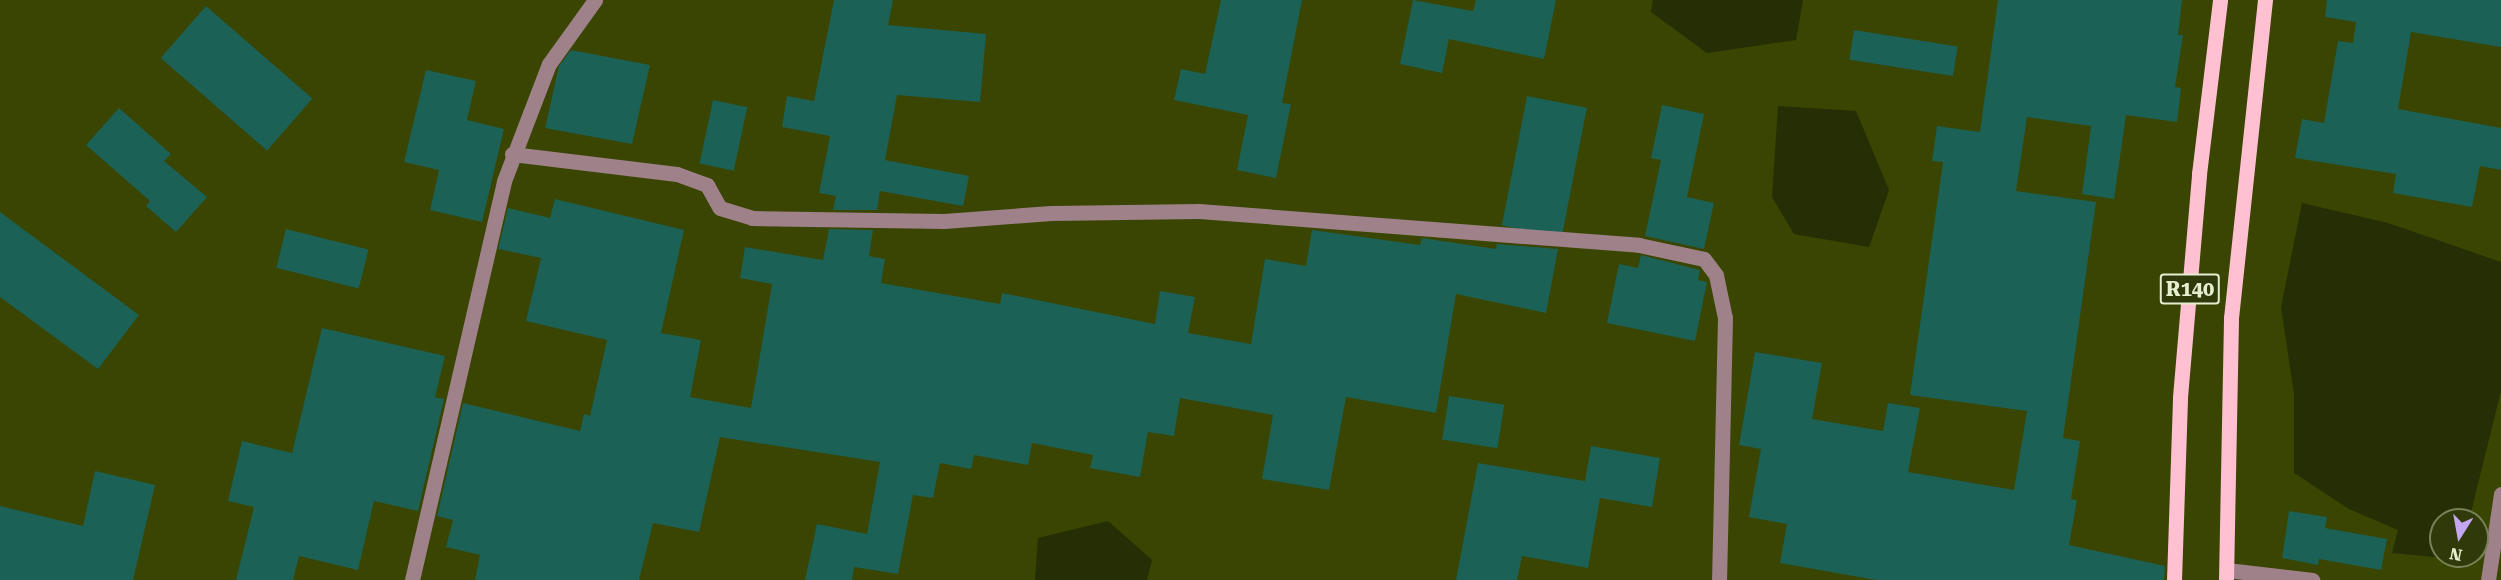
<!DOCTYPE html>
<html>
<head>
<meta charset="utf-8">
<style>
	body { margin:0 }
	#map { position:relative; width:2501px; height:580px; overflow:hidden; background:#394501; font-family:"Roboto Serif",serif }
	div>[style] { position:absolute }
	.water>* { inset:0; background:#252e04 }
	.building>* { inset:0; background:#1c6156; transform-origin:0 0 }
	.minor>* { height:15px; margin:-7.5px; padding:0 7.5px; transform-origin:7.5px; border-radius:7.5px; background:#9f8189 }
	.major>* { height:15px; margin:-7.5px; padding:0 7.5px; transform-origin:7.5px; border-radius:7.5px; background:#ffc1d2 }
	span { translate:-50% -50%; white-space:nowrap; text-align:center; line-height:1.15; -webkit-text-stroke:4.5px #303909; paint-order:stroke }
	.shield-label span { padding:2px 4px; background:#303909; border:2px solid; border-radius:4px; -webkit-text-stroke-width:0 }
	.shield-label { font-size:20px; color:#e5efcf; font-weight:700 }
	.north { position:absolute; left:2429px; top:508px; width:60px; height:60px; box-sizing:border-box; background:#303909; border:2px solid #788258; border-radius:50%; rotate:191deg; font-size:16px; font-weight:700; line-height:24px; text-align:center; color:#e5efcf }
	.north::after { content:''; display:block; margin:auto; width:21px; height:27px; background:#c3a7f2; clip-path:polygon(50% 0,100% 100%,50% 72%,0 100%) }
</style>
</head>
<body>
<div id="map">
	<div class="water">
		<div style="clip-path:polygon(1653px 0,1803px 0,1796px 40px,1707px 53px,1651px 12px)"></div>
		<div style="clip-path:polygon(1778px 106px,1856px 111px,1889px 190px,1869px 247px,1794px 234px,1772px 197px)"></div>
		<div style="clip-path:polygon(2302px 203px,2388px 223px,2501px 262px,2501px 391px,2469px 520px,2441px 520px,2441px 556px,2457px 556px,2456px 559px,2392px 553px,2398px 530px,2349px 509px,2294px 473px,2294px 394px,2281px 307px)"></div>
		<div style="clip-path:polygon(1108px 521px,1152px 560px,1147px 580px,1035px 580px,1038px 538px)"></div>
	</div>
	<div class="building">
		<div style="clip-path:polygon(834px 0,893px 0,888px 25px,986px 34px,980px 102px,897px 95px,885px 160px,969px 176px,963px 206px,880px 191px,877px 210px,833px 210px,836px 196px,819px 193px,830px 136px,782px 127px,787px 96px,814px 101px)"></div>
		<div style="clip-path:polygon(1221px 0,1302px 0,1282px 103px,1291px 104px,1276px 178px,1237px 170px,1248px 115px,1174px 100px,1181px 69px,1205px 74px)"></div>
		<div style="clip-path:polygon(1413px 0,1473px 11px,1476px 0,1556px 0,1544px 59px,1449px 39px,1442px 73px,1400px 64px)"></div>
		<div style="clip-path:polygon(1998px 0,2182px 0,2178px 35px,2183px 35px,2175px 87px,2181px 88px,2177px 122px,2126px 115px,2114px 199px,2082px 194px,2091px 126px,2027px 117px,2016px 191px,2096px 202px,2063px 438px,2080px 441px,2071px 499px,2077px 500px,2069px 545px,2165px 566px,2164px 580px,1876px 580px,1780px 563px,1787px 524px,1749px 517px,1761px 449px,1739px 445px,1755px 352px,1822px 363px,1812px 419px,1883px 431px,1888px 403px,1920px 408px,1908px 472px,2014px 490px,2027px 411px,1910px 395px,1943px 162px,1932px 161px,1937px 126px,1980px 132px)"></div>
		<div style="clip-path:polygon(2327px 0,2501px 0,2501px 47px,2411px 32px,2398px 109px,2501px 128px,2501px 170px,2480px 166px,2472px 207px,2393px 193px,2396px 174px,2295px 158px,2302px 119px,2324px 123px,2338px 41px,2353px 43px,2356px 22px,2325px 17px)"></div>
		<div style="left:206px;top:6px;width:141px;height:69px;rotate:41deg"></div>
		<div style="left:1854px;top:30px;width:105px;height:30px;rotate:9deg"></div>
		<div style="clip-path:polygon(571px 50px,650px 65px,632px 144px,545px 128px,559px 66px)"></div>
		<div style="clip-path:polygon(426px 70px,476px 81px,467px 120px,504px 129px,482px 222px,430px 210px,439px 170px,404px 162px)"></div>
		<div style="left:1527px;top:96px;width:61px;height:132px;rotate:11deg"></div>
		<div style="left:713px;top:100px;width:35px;height:65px;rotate:12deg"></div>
		<div style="clip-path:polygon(1662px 105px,1704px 114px,1687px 197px,1714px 203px,1704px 249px,1645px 236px,1661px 160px,1651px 158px)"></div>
		<div style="clip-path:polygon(119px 108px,171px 154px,164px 161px,207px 197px,176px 232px,146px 206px,150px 201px,86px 145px)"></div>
		<div style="clip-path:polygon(555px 199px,684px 230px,661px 333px,701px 340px,690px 397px,751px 408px,772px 284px,740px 278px,745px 247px,823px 260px,829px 229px,873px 230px,869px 256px,885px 259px,881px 283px,1000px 304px,1002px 293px,1155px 324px,1160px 291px,1195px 297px,1188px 333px,1251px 344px,1265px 259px,1306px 266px,1312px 230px,1420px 245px,1422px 238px,1496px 249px,1497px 244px,1558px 249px,1546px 313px,1456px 294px,1436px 413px,1346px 397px,1329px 490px,1262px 479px,1273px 415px,1180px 398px,1174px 436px,1148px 432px,1140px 477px,1090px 468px,1093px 455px,1032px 443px,1028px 465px,974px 455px,971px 469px,940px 463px,933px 498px,913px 495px,898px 574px,854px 567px,852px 580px,805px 580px,817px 524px,867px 534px,880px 462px,720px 437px,699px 532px,653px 523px,639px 580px,475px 580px,480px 555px,446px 547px,453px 520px,437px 516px,463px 403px,580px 431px,584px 414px,590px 416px,607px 340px,526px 321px,541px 258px,498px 249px,508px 208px,550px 218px)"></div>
		<div style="clip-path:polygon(0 212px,139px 315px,98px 369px,0 297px)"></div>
		<div style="left:286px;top:229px;width:85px;height:40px;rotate:14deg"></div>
		<div style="clip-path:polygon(1641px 255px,1700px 270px,1698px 280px,1707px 282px,1695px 341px,1607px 323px,1619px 264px,1638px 268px)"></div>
		<div style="clip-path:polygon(322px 328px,445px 356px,435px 397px,444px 399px,418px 511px,374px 501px,358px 570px,299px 556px,293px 580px,236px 580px,254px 507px,228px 501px,242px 441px,292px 453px)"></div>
		<div style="left:1449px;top:396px;width:56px;height:44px;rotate:9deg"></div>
		<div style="clip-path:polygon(1591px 446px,1660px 458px,1652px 507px,1600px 498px,1588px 568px,1522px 556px,1517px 580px,1456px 580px,1478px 463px,1585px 481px)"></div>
		<div style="clip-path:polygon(95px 471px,155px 485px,133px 580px,0 580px,0 506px,83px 526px)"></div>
		<div style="clip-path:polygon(2289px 511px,2327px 517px,2325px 528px,2387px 539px,2381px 570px,2319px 559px,2318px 565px,2282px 558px)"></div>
	</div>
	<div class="minor">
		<div style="left:512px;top:154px;width:166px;rotate:6.9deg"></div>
		<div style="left:677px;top:174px;width:32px;rotate:20deg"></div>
		<div style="left:707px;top:185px;width:26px;rotate:61deg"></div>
		<div style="left:720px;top:208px;width:34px;rotate:17deg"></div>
		<div style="left:752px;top:218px;width:192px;rotate:0.9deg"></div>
		<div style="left:944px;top:221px;width:107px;rotate:-4.3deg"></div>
		<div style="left:1051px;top:213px;width:148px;rotate:-0.8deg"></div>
		<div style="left:1199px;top:211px;width:441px;rotate:4.4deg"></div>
		<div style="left:1639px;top:245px;width:66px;rotate:12.2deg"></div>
		<div style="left:1704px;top:259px;width:20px;rotate:53deg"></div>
		<div style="left:1716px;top:275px;width:44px;rotate:78.2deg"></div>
		<div style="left:1725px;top:318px;width:262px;rotate:91.3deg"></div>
		<div style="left:2227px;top:570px;width:86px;rotate:6.7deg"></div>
		<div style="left:412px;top:580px;width:409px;rotate:-77deg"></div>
		<div style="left:504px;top:181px;width:125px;rotate:-69deg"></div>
		<div style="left:549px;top:64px;width:79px;rotate:-54.3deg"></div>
		<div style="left:2488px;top:580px;width:87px;rotate:-81.4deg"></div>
	</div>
	<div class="major">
		<div style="left:2174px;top:580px;width:183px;rotate:-88.1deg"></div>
		<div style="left:2180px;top:397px;width:224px;rotate:-85.1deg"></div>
		<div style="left:2199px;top:174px;width:175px;rotate:-83.1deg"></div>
		<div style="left:2226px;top:580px;width:262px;rotate:-88.9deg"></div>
		<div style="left:2231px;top:318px;width:320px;rotate:-83.9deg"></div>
	</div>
	<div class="shield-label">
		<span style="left:2190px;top:289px">R140</span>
	</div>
	<div class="north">N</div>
</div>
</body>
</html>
